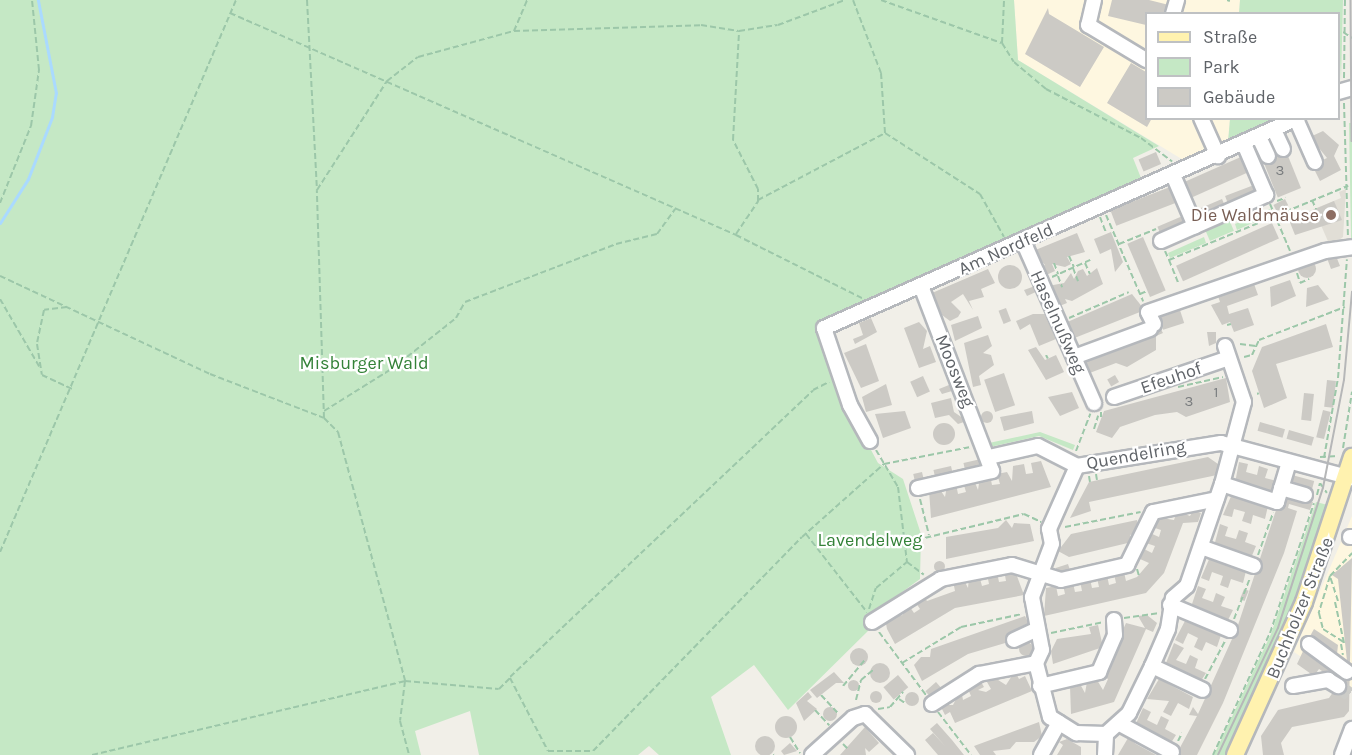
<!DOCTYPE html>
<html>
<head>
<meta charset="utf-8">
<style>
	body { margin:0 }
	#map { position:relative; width:1352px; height:755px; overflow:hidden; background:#f1efe8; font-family:Karla,sans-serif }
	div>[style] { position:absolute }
	.commercial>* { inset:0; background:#fef7e0 }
	.education>* { inset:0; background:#e1ded6 }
	.green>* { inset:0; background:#c5e8c5; transform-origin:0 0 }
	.stream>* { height:3px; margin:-1.5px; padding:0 1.5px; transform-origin:1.5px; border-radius:1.5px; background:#aadaff }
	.building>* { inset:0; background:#cccac5; transform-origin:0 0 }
	.round { border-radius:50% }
	.minor-tunnel>* { height:14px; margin-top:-7px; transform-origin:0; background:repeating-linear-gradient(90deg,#ccccc8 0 14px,transparent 0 21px) }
	.path>* { height:2px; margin-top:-1px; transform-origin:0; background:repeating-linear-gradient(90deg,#9cc7a9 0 6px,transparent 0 9px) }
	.roads { filter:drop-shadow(2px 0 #b5b8bc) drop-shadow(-2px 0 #b5b8bc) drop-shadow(0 2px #b5b8bc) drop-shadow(0 -2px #b5b8bc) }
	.minor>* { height:14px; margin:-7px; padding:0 7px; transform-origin:7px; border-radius:7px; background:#fff }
	.major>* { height:16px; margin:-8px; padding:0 8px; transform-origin:8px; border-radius:8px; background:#fff2af }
	.tram>* { height:1.5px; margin:-0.75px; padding:0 0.75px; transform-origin:0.75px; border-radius:0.75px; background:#b6b7b8 }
	.dots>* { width:16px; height:16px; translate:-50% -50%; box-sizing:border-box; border:3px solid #fff; border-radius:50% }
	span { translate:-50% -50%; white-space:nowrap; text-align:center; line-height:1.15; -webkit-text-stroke:4.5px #fff; paint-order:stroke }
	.number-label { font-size:15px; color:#7a7d7f }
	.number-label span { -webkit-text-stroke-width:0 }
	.education-label { font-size:18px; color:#785e54 }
	.right { translate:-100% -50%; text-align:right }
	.street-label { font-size:18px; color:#5f6368 }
	.park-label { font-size:18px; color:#348238 }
	.legend { position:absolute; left:1145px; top:12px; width:195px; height:108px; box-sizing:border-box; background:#fff; border:2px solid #bfc1c3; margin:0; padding:8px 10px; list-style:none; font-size:18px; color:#5f6368 }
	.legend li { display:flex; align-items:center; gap:12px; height:30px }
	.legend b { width:30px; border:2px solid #bfc1c3 }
</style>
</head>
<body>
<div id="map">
	<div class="commercial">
		<div style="clip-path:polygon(1014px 0,1240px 0,1239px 13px,1146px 14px,1146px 118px,1230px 119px,1228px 142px,1185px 161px,1018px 60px)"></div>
		<div style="clip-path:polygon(1352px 516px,1352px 691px,1294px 652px)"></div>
	</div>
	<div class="education">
		<div style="clip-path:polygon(1346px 189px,1343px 237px,1330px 246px,1314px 209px,1341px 198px,1339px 192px)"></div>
	</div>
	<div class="green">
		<div style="clip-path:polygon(0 0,1014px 0,1018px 60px,1159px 146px,1133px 158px,1141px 178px,821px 327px,841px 406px,848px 407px,878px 463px,903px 479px,921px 534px,920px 579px,865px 619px,871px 628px,788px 710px,754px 665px,711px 697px,731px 755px,659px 755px,649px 746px,638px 755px,479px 755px,470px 711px,415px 731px,421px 755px,0 755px)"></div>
		<div style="clip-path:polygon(1240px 0,1343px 0,1341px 81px,1338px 14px,1239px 13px)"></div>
		<div style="clip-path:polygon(1230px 119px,1279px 119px,1228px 142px)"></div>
		<div style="clip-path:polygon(1349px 123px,1352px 123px,1352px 238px,1351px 238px)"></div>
		<div style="clip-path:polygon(1270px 209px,1272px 214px,1237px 230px,1235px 224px)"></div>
		<div style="left:1228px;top:217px;width:15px;height:26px;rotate:67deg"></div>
		<div style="clip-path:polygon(1204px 237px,1206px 243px,1170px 258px,1168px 253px)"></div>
		<div style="clip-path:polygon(1040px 432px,1075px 445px,1073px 450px,1039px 436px,990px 447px,989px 443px)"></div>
		<div style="clip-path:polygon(1316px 502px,1328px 505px,1289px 621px,1228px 755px,1214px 755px,1271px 634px)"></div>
	</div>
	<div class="stream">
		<div style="left:0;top:223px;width:52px;rotate:-57.5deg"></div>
		<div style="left:28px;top:179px;width:66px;rotate:-68.8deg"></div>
		<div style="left:52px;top:117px;width:24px;rotate:-81deg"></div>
		<div style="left:56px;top:93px;width:95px;rotate:-101deg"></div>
	</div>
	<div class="building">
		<div style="clip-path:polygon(1112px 0,1149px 0,1169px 5px,1166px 14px,1146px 14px,1146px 25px,1108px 16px)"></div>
		<div style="clip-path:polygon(1048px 8px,1049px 14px,1104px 47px,1080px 87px,1025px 54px)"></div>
		<div style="clip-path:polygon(1131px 63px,1146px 72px,1146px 118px,1152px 118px,1147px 127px,1107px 103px)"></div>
		<div style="clip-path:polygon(1323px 131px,1339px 145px,1334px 156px,1341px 170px,1320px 181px,1312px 165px,1327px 158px,1310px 137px)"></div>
		<div style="left:1286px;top:151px;width:40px;height:25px;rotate:68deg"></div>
		<div style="left:1156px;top:152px;width:13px;height:19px;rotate:67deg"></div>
		<div style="left:1243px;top:156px;width:17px;height:63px;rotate:66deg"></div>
		<div style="left:1254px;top:185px;width:9px;height:31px;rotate:69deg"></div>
		<div style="left:1170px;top:187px;width:17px;height:64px;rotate:69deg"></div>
		<div style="left:1222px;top:199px;width:8px;height:30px;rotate:67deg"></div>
		<div style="left:1285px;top:199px;width:7px;height:13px;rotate:63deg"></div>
		<div style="clip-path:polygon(1334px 201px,1342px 220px,1295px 235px,1289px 220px)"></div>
		<div style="left:1185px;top:215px;width:8px;height:30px;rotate:67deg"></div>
		<div style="left:1272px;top:223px;width:17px;height:105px;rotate:66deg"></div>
		<div style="clip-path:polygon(1111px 232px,1123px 262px,1115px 272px,1111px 249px,1100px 254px,1094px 239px)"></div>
		<div style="clip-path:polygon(1077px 233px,1085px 252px,1067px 257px,1071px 264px,1065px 267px,1052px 264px,1055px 271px,1044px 276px,1040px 267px,1045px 265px,1033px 251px)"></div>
		<div style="left:1143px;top:237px;width:58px;height:17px;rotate:67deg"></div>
		<div style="clip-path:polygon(1336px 256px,1340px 266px,1331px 269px,1327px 258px)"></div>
		<div class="round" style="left:1298px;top:260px;width:18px;height:18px"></div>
		<div class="round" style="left:998px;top:265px;width:24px;height:24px"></div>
		<div style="clip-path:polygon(1097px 268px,1103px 284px,1072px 301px,1065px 299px,1067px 303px,1057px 307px,1048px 286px,1064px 283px,1071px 273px,1074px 279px,1078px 271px,1083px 269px,1087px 276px)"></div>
		<div style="clip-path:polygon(988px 269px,995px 283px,981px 289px,984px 297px,969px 301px,973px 310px,963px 294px,951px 302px,961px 312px,958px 317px,950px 321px,942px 315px,932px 293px)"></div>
		<div style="clip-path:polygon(1290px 280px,1296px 296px,1271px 307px,1270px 287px)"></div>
		<div style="clip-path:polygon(1253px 281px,1258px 295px,1227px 306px,1229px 314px,1248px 308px,1254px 325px,1234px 332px,1230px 322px,1222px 325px,1211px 305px,1220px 302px,1217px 293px)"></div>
		<div style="clip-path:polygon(1318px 285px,1329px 299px,1306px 307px,1307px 288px)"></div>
		<div style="clip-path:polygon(1035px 286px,1038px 291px,1027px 296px,1024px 290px)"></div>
		<div style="clip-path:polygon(1132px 294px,1143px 308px,1140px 312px,1072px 339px,1065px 323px)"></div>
		<div style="left:1178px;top:304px;width:20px;height:22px;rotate:72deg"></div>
		<div style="left:1006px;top:308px;width:14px;height:8px;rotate:69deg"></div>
		<div style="clip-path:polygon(1033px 314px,1045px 314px,1056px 339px,1039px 346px,1030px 324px,1020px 330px,1016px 321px)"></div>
		<div style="clip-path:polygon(978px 316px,982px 328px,955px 341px,951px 325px)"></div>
		<div style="clip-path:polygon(871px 318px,877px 332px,855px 344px,853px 339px,863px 335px,859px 323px)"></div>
		<div style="clip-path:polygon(919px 322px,927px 331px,923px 349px,930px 346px,936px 362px,919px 368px,904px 328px)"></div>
		<div style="clip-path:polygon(1157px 323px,1163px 333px,1156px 336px,1156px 350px,1127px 367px,1116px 363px,1087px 374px,1084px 355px)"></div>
		<div style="clip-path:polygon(1326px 324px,1333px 347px,1276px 364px,1287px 398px,1264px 408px,1252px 371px,1262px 347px)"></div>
		<div style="clip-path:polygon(1207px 332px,1216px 332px,1216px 343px,1209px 346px)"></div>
		<div style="clip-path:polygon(988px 335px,992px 346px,983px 353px,991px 355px,994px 365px,979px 376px,981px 385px,973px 387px,964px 343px)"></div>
		<div style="clip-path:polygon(866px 344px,879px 381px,861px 388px,844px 353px)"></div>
		<div style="clip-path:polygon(1036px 347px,1045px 360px,1056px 355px,1064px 372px,1046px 380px,1028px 350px)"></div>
		<div style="left:1004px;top:373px;width:34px;height:21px;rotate:71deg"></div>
		<div style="left:1115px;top:375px;width:8px;height:9px;rotate:60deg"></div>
		<div style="left:923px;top:376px;width:17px;height:14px;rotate:66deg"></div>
		<div style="clip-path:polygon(1226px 378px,1230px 402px,1186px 417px,1177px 412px,1155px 415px,1120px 427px,1112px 438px,1096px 432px,1104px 411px)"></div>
		<div style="left:1327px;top:380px;width:9px;height:27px;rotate:6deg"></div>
		<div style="clip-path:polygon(886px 384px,892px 405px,866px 412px,862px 397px)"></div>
		<div style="clip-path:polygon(949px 385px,952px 391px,942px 394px,939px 389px)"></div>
		<div style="clip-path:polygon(1072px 392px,1079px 408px,1060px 416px,1048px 397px)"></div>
		<div style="left:1304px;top:393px;width:10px;height:27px;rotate:6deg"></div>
		<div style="clip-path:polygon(951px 398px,954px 412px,967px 421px,958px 424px,949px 415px,935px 418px,931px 403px)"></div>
		<div style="left:1323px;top:410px;width:8px;height:28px;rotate:14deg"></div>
		<div class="round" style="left:981px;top:411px;width:12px;height:12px"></div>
		<div style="clip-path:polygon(905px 411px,911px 428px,883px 438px,875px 414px)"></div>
		<div style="clip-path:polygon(1032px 411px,1034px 423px,1004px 431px,1000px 417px)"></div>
		<div style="left:1260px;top:422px;width:26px;height:9px;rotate:16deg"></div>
		<div class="round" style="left:933px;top:423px;width:22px;height:22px"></div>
		<div style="left:1289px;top:430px;width:26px;height:9px;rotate:16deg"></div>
		<div style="clip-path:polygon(1208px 457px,1218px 464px,1217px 475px,1089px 502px,1091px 511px,1070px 518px,1089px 482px)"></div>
		<div style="left:981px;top:459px;width:9px;height:18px;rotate:77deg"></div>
		<div style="clip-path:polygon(1041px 461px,1051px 487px,931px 518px,929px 490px,939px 488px,945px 497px,947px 486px,956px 484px,958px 494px,966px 492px,963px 482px,974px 480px,978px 490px,980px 477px,990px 475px,992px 485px,1000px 484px,997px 474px,1007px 472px,1012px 481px,1013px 466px,1024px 464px,1026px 474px,1033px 473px,1031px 463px)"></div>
		<div style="clip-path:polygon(1239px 462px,1248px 464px,1246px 472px,1257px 475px,1259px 466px,1268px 469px,1265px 478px,1277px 481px,1274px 493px,1235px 483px)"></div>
		<div style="left:951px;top:466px;width:9px;height:18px;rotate:77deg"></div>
		<div style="left:922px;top:472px;width:9px;height:9px;rotate:77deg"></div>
		<div style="left:1292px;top:475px;width:23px;height:9px;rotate:15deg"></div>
		<div style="clip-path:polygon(1282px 492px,1313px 502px,1310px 510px,1289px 504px,1288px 508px,1297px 511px,1284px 553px,1223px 703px,1197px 755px,1176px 755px,1197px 716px,1189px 715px,1193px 707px,1198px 714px,1237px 628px)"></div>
		<div style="clip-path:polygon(1232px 494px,1268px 506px,1265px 519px,1253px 515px,1251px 524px,1242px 521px,1245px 512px,1234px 509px,1232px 517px,1223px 515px)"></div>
		<div style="clip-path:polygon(1193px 510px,1201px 513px,1198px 522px,1183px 523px,1164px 573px,1146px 593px,1044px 616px,1046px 588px,1056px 586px,1058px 596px,1065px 594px,1063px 585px,1073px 583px,1075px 592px,1082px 591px,1080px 581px,1090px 579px,1092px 588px,1099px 587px,1097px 578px,1107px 575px,1109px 585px,1116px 583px,1114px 574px,1124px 572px,1126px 581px,1137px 577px,1149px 563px,1140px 559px,1144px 549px,1152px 553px,1155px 546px,1146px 543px,1150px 533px,1159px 537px,1161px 530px,1152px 527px,1156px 517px,1174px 520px,1177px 511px,1190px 516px)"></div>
		<div style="clip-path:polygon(1006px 520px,1012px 528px,1014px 523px,1030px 524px,1034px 541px,946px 559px,946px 537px,998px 528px)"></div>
		<div style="clip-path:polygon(1137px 520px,1139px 533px,1130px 535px,1132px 542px,1069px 557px,1058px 551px,1071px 534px)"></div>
		<div style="clip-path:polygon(1220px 524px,1228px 527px,1225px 536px,1236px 539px,1239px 530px,1248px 533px,1245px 542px,1256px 546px,1251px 558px,1214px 546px)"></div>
		<div style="clip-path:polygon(1210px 557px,1246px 571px,1243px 583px,1231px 579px,1228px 588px,1220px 585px,1223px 576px,1212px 572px,1209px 581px,1201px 578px)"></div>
		<div style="clip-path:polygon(1352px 558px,1349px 711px,1344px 717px,1292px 727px,1281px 743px,1284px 755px,1263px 755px,1261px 736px,1278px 710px,1329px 698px,1348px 670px,1338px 579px,1332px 575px)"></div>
		<div class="round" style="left:933.5px;top:560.5px;width:11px;height:11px"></div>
		<div style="left:1068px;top:564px;width:9px;height:13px;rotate:72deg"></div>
		<div style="clip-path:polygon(1014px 568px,1024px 595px,955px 608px,895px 644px,887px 629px,885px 618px,903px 615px,900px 609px,908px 604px,914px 613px,920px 609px,914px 600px,923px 595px,927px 601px,955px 591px,953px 581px,963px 578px,968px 588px,969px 577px,979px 575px,982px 586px,989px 584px,987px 574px,997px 572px,999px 582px,1006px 581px,1004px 570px)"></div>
		<div style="clip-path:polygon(1198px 586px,1206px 589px,1202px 598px,1213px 602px,1216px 593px,1225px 597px,1221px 606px,1233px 610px,1227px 622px,1191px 607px)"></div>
		<div style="left:1244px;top:589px;width:5px;height:11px;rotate:22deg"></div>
		<div style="clip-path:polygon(1147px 615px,1157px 623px,1153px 632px,1146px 629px,1114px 702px,1071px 714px,1070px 686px,1080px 684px,1085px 693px,1087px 682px,1097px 680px,1103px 690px,1108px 679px,1102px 676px,1126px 623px,1145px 628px,1138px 616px)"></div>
		<div style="clip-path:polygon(1025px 616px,1029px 624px,1009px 634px,1012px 641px,968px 654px,922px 681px,914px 665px,921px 657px,930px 657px,931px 649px)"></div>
		<div style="clip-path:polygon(1186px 619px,1221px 635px,1217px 647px,1206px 642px,1202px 651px,1194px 647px,1198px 638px,1188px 633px,1183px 644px,1175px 640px)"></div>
		<div style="clip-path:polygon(1098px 625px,1103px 647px,1053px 664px,1051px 651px,1057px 639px,1091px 634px,1089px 627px)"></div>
		<div style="clip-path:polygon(1314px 629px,1338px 645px,1337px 654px,1309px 638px)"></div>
		<div class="round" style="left:1019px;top:642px;width:14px;height:14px"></div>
		<div style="clip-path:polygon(1174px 643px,1184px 648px,1176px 660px,1186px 664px,1190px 655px,1198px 659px,1195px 668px,1206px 673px,1199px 684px,1164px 668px)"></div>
		<div style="clip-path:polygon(1305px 647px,1340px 671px,1334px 679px,1319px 669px,1314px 676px,1297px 664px)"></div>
		<div class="round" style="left:850px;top:648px;width:18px;height:18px"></div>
		<div class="round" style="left:870px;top:663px;width:20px;height:20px"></div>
		<div style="clip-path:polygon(1015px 671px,1019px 679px,1025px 676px,1032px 691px,955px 723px,950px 712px,945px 715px,940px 705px,953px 705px,961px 689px,963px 700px,971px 696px,968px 689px,974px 683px,980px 680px,984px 687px,978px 690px,986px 692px,991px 689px,987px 682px,995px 678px,1006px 685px)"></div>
		<div style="clip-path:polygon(834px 672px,844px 683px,836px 683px,817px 698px,810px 690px)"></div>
		<div style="left:898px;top:675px;width:16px;height:19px;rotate:50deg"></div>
		<div style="clip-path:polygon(1159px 679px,1193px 697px,1189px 709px,1178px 703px,1171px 716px,1163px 712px,1169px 701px,1147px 699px)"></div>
		<div class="round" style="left:847.5px;top:679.5px;width:11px;height:11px"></div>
		<div style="left:936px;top:682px;width:9px;height:14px;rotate:49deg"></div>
		<div class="round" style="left:870px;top:691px;width:12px;height:12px"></div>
		<div class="round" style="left:905px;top:692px;width:14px;height:14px"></div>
		<div style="clip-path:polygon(808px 692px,812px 697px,807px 701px,817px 709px,804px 721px,796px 703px)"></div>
		<div class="round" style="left:823px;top:707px;width:14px;height:14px"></div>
		<div style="clip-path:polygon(1143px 708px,1151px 712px,1147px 720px,1157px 725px,1161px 716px,1169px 720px,1165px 729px,1176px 735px,1169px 746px,1134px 728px)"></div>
		<div class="round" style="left:775px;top:716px;width:22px;height:22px"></div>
		<div style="clip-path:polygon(1039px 722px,1042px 736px,1034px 742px,1016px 742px,1010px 749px,993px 751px,996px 755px,980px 755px,974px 746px)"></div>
		<div style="clip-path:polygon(937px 723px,952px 740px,964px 755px,938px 755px,925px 740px,933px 733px,945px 746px,930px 729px)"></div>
		<div style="clip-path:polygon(865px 727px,879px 743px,869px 752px,865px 748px,866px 755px,840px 755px)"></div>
		<div class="round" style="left:755px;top:736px;width:20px;height:20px"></div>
		<div style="clip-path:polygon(1128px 738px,1136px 744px,1156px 755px,1118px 755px)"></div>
		<div style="clip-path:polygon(1067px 739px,1081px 747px,1081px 755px,1057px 755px,1063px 745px,1059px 742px)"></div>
		<div style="clip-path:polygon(790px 743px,797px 751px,784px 755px,781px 751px)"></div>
	</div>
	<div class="minor-tunnel">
		<div style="left:1338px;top:686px;width:17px;rotate:36deg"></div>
	</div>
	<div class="path">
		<div style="left:307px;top:0;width:190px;rotate:87deg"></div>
		<div style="left:881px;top:0;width:128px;rotate:19.6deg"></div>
		<div style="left:1002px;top:43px;width:43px;rotate:-87.3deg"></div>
		<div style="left:1227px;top:0;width:3px;rotate:18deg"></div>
		<div style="left:230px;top:13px;width:553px;rotate:23.69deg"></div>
		<div style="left:736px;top:235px;width:141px;rotate:26.6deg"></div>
		<div style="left:514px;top:31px;width:187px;rotate:-1.8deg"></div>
		<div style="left:701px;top:25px;width:38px;rotate:9deg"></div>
		<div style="left:1343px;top:32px;width:11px;rotate:34deg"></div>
		<div style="left:1002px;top:43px;width:22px;rotate:58deg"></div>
		<div style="left:1014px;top:62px;width:42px;rotate:40.2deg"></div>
		<div style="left:1046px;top:89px;width:107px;rotate:27.3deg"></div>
		<div style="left:1141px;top:138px;width:39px;rotate:37deg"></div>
		<div style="left:1344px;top:78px;width:78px;rotate:-89.3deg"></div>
		<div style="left:1344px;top:103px;width:132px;rotate:88.3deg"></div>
		<div style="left:885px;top:133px;width:113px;rotate:32.7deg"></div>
		<div style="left:980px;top:194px;width:49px;rotate:60.8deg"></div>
		<div style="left:758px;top:200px;width:144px;rotate:-27.8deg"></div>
		<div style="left:885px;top:133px;width:60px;rotate:-93.8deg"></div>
		<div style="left:881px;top:73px;width:78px;rotate:-111deg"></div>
		<div style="left:1312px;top:200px;width:10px;rotate:66deg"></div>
		<div style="left:1277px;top:201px;width:9px;rotate:-21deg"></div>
		<div style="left:0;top:203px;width:83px;rotate:-68.1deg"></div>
		<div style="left:31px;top:126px;width:57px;rotate:-81.9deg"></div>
		<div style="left:39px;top:70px;width:70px;rotate:-95.7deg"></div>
		<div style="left:1270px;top:204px;width:51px;rotate:66.9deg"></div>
		<div style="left:1106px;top:215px;width:94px;rotate:66.7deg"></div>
		<div style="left:1100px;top:217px;width:17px;rotate:69deg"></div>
		<div style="left:736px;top:234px;width:40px;rotate:-56deg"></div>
		<div style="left:758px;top:201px;width:12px;rotate:-90deg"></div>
		<div style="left:758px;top:189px;width:55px;rotate:-117deg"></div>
		<div style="left:733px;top:140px;width:109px;rotate:-86.8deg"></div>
		<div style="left:739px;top:31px;width:39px;rotate:-9deg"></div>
		<div style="left:778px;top:25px;width:72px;rotate:-20.5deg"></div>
		<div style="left:1119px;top:244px;width:40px;rotate:-22deg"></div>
		<div style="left:1165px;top:251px;width:10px;rotate:66deg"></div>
		<div style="left:1169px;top:260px;width:194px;rotate:-22.5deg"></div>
		<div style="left:1069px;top:256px;width:12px;rotate:66deg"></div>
		<div style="left:1169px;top:260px;width:24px;rotate:68deg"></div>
		<div style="left:1054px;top:263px;width:12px;rotate:70deg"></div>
		<div style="left:1085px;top:263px;width:12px;rotate:66deg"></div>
		<div style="left:1073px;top:268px;width:14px;rotate:69deg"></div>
		<div style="left:1297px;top:273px;width:10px;rotate:73deg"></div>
		<div style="left:1300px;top:283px;width:10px;rotate:-24deg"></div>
		<div style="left:0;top:276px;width:232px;rotate:25deg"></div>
		<div style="left:210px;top:374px;width:122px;rotate:21.1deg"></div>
		<div style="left:324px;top:418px;width:20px;rotate:45deg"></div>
		<div style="left:338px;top:432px;width:258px;rotate:74.9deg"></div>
		<div style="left:405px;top:681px;width:40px;rotate:97.1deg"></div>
		<div style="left:400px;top:721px;width:35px;rotate:75deg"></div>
		<div style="left:1058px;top:276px;width:12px;rotate:70deg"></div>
		<div style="left:1052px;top:277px;width:42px;rotate:-24.1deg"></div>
		<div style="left:1140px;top:294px;width:8px;rotate:-23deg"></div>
		<div style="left:0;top:299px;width:78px;rotate:59.8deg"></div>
		<div style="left:67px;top:307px;width:23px;rotate:173deg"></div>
		<div style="left:44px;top:310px;width:35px;rotate:102deg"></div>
		<div style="left:37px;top:344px;width:31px;rotate:81deg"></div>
		<div style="left:42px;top:375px;width:33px;rotate:25deg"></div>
		<div style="left:1069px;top:318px;width:65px;rotate:-23.4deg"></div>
		<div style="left:1227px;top:325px;width:4px;rotate:-14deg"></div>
		<div style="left:1240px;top:344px;width:16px;rotate:7deg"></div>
		<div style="left:1046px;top:355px;width:4px;rotate:63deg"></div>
		<div style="left:1244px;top:357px;width:8px;rotate:-14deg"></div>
		<div style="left:1252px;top:355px;width:17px;rotate:-65deg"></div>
		<div style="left:1259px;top:340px;width:92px;rotate:-21deg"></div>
		<div style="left:1178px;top:387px;width:46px;rotate:-12.5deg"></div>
		<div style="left:1257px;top:394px;width:2px;rotate:-27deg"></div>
		<div style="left:324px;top:411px;width:81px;rotate:-31.9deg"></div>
		<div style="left:393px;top:368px;width:80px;rotate:-38.4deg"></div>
		<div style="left:456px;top:318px;width:18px;rotate:-61deg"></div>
		<div style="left:465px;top:302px;width:162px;rotate:-21deg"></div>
		<div style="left:616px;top:244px;width:42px;rotate:-13.7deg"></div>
		<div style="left:657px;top:234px;width:31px;rotate:-54deg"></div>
		<div style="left:1101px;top:412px;width:5px;rotate:90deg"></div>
		<div style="left:324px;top:418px;width:228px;rotate:-91.8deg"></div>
		<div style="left:317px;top:190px;width:130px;rotate:-57.3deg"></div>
		<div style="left:387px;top:81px;width:39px;rotate:-38deg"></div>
		<div style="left:418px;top:57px;width:99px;rotate:-15.2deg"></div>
		<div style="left:514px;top:31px;width:34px;rotate:-67deg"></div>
		<div style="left:1094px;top:429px;width:14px;rotate:-73deg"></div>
		<div style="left:1343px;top:448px;width:57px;rotate:-80.9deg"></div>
		<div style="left:876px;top:450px;width:43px;rotate:59.3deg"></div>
		<div style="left:898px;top:487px;width:76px;rotate:83.2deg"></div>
		<div style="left:907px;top:562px;width:21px;rotate:37deg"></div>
		<div style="left:1076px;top:451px;width:40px;rotate:-69deg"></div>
		<div style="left:1320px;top:457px;width:18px;rotate:-3deg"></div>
		<div style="left:1324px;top:458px;width:81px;rotate:-80.1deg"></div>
		<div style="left:1338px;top:378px;width:119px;rotate:-85.7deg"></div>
		<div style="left:1096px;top:474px;width:6px;rotate:81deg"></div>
		<div style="left:1089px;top:476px;width:6px;rotate:81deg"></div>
		<div style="left:1320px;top:483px;width:12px;rotate:55deg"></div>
		<div style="left:1317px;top:495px;width:12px;rotate:-76deg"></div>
		<div style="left:920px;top:499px;width:37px;rotate:76deg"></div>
		<div style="left:1065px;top:527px;width:77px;rotate:-11.2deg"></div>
		<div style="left:806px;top:534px;width:99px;rotate:52deg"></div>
		<div style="left:908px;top:542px;width:119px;rotate:-13.6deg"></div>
		<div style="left:1024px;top:514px;width:19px;rotate:25deg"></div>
		<div style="left:0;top:552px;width:600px;rotate:-66.85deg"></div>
		<div style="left:1258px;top:555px;width:45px;rotate:-70.3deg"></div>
		<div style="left:1137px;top:569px;width:7px;rotate:74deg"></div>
		<div style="left:1330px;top:576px;width:39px;rotate:107deg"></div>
		<div style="left:1319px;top:613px;width:16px;rotate:76deg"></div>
		<div style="left:1323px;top:629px;width:26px;rotate:32deg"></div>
		<div style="left:1338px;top:601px;width:26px;rotate:-108deg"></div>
		<div style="left:1330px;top:576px;width:32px;rotate:-46deg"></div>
		<div style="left:1335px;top:602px;width:42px;rotate:77.6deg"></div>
		<div style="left:869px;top:609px;width:22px;rotate:-72deg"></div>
		<div style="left:876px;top:588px;width:40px;rotate:-40deg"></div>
		<div style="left:1124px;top:618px;width:36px;rotate:-8deg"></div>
		<div style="left:1234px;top:619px;width:44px;rotate:-68.7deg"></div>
		<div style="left:879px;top:632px;width:79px;rotate:53.3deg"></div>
		<div style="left:1051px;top:633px;width:54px;rotate:-11.7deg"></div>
		<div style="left:1341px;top:644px;width:11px;rotate:80deg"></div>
		<div style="left:902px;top:663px;width:69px;rotate:-31.4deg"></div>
		<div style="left:961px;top:627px;width:62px;rotate:-12deg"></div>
		<div style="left:510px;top:677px;width:417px;rotate:-43.4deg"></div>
		<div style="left:813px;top:390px;width:18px;rotate:-27deg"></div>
		<div style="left:1205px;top:679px;width:43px;rotate:-62.2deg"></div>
		<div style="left:843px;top:686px;width:34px;rotate:-50deg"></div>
		<div style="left:821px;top:695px;width:26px;rotate:47deg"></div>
		<div style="left:899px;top:699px;width:7px;rotate:34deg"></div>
		<div style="left:856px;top:700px;width:21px;rotate:-76deg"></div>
		<div style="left:861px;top:680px;width:16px;rotate:-40deg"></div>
		<div style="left:878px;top:709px;width:12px;rotate:-9deg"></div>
		<div style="left:890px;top:707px;width:20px;rotate:-49deg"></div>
		<div style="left:815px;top:710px;width:21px;rotate:47deg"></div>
		<div style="left:938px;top:712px;width:54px;rotate:52.5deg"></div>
		<div style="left:790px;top:737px;width:19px;rotate:58deg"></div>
		<div style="left:1178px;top:741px;width:9px;rotate:-63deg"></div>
		<div style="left:843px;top:744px;width:6px;rotate:45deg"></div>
		<div style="left:773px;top:754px;width:1px;rotate:45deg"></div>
		<div style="left:92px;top:755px;width:322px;rotate:-13.3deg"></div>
		<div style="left:405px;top:681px;width:94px;rotate:4.9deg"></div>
		<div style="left:499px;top:689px;width:16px;rotate:-45deg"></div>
		<div style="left:510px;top:678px;width:82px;rotate:62.5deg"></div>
		<div style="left:548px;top:751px;width:45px"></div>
		<div style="left:593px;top:751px;width:299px;rotate:-45.7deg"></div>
		<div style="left:802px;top:537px;width:110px;rotate:-41.7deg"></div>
		<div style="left:884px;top:464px;width:88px;rotate:-11.2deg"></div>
		<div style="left:1213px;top:755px;width:135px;rotate:-65deg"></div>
		<div style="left:1270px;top:633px;width:137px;rotate:-71.3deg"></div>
	</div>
	<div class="roads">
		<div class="minor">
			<div style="left:1094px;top:0;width:26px;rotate:103deg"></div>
			<div style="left:1088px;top:25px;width:68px;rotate:31.1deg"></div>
			<div style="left:1173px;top:14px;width:15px;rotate:-74deg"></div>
			<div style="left:1338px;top:92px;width:15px;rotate:-16deg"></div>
			<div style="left:1201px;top:118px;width:42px;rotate:65.9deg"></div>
			<div style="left:1296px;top:119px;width:47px;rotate:66.2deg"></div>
			<div style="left:1274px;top:130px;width:21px;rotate:65deg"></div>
			<div style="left:1259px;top:137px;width:21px;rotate:65deg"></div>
			<div style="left:1173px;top:175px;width:56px;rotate:66.7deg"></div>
			<div style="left:1023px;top:241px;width:177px;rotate:66.3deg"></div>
			<div style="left:1161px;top:241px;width:115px;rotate:-23.7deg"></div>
			<div style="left:1266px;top:195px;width:56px;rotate:-113.3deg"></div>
			<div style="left:1154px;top:324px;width:13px;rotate:-117deg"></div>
			<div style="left:1148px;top:312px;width:187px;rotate:-19deg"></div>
			<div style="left:1325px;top:251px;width:27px;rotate:-8deg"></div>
			<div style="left:1074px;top:357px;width:81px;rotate:-20.2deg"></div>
			<div style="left:1114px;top:397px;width:121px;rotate:-18.7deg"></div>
			<div style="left:870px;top:441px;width:41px;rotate:-119.1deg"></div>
			<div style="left:850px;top:405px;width:81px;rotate:-108.7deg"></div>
			<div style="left:824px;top:328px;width:518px;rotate:-23.9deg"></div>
			<div style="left:989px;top:457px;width:50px;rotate:-12.7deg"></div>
			<div style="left:1038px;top:446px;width:44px;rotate:27.1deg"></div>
			<div style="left:1077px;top:466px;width:69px;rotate:114deg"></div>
			<div style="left:1049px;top:529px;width:15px;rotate:79deg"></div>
			<div style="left:1052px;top:544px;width:57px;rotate:110.7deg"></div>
			<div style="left:1032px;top:597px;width:54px;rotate:79.3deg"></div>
			<div style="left:1042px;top:650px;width:14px;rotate:115deg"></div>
			<div style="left:1036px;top:663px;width:56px;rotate:75.5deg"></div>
			<div style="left:1050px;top:717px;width:31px;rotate:32deg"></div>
			<div style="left:1076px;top:733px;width:30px;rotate:2deg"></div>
			<div style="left:1106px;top:734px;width:31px;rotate:-42deg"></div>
			<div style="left:1129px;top:713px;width:52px;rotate:-63.9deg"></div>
			<div style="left:1152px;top:666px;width:40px;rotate:-66.6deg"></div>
			<div style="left:1168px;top:629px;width:31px;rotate:-81deg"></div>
			<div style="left:1173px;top:598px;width:18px;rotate:-41deg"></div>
			<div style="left:1187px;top:586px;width:108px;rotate:-71.1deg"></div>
			<div style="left:1222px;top:484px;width:85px;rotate:-75deg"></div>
			<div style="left:1244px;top:402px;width:59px;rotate:-108.7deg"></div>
			<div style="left:1077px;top:466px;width:146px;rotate:-9.1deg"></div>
			<div style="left:1221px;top:443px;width:136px;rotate:15deg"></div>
			<div style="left:1222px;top:484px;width:58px;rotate:18.1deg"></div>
			<div style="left:1277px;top:502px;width:42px;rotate:-73.3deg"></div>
			<div style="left:918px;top:488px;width:76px;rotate:-12.9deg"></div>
			<div style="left:992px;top:471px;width:198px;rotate:-111deg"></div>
			<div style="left:1281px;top:488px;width:25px;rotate:16deg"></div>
			<div style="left:1350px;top:537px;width:2px"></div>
			<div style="left:1201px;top:547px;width:56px;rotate:19.7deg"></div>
			<div style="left:1170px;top:605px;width:65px;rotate:22.6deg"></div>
			<div style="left:872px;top:622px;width:81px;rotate:-31.9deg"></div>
			<div style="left:941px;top:579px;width:72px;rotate:-11.2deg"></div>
			<div style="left:1012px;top:565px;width:51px;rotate:17deg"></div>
			<div style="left:1061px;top:580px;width:68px;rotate:-12.8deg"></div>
			<div style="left:1127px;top:565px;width:59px;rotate:-63.9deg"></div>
			<div style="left:1153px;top:512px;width:65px;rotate:-11.5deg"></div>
			<div style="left:1014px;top:640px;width:26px;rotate:-25deg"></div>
			<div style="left:1309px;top:644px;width:47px;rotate:36.4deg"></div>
			<div style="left:1152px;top:666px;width:56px;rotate:25.2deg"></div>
			<div style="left:1040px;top:686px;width:61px;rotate:-13.3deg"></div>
			<div style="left:1099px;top:672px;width:40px;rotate:-66.6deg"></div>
			<div style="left:1115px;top:635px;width:15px;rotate:-94deg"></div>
			<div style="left:1293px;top:686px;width:36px;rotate:-10deg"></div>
			<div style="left:1328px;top:680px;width:12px;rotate:31deg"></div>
			<div style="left:932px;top:704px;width:56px;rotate:-32.6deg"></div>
			<div style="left:979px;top:674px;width:58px;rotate:-10.9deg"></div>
			<div style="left:1120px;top:724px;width:59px;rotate:28.3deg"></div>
			<div style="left:812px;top:755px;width:55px;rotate:-42.1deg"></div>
			<div style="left:853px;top:718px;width:13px;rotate:-18deg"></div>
			<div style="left:865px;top:714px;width:59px;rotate:44.3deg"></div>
			<div style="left:1041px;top:755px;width:37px;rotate:-61deg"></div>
			<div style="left:1105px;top:755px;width:21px;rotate:-87deg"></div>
			<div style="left:1342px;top:755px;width:28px;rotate:-69deg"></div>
		</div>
		<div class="major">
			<div style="left:1235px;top:755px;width:168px;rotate:-65.7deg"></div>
			<div style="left:1304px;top:602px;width:153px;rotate:-71.7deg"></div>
		</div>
	</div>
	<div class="tram">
		<div style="left:1351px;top:0;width:141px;rotate:89.6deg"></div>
		<div style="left:1218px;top:755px;width:140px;rotate:-64.7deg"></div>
		<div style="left:1278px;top:628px;width:147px;rotate:-72.2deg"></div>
		<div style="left:1323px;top:488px;width:110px;rotate:-79deg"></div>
		<div style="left:1344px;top:380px;width:88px;rotate:-84.8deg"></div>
	</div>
	<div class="dots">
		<div style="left:1331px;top:215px;background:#8d6e63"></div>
	</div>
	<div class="number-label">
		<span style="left:1280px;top:171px">3</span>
		<span style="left:1216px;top:393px">1</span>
		<span style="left:1189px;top:402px">3</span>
	</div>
	<div class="education-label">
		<span class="right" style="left:1319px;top:215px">Die Waldmäuse</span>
	</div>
	<div class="street-label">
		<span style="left:1006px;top:249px;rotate:-24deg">Am Nordfeld</span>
		<span style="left:1058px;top:322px;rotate:66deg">Haselnußweg</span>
		<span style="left:955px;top:371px;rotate:68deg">Moosweg</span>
		<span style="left:1171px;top:378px;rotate:-19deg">Efeuhof</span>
		<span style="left:1136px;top:455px;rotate:-10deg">Quendelring</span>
		<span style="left:1300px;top:608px;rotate:-68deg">Buchholzer Straße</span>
	</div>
	<div class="park-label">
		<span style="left:364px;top:363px">Misburger Wald</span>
		<span style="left:870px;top:540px">Lavendelweg</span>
	</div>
	<ul class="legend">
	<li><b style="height:8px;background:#fff2af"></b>Straße</li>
	<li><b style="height:16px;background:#c5e8c5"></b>Park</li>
	<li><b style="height:16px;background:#cccac5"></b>Gebäude</li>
	</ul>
</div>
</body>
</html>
